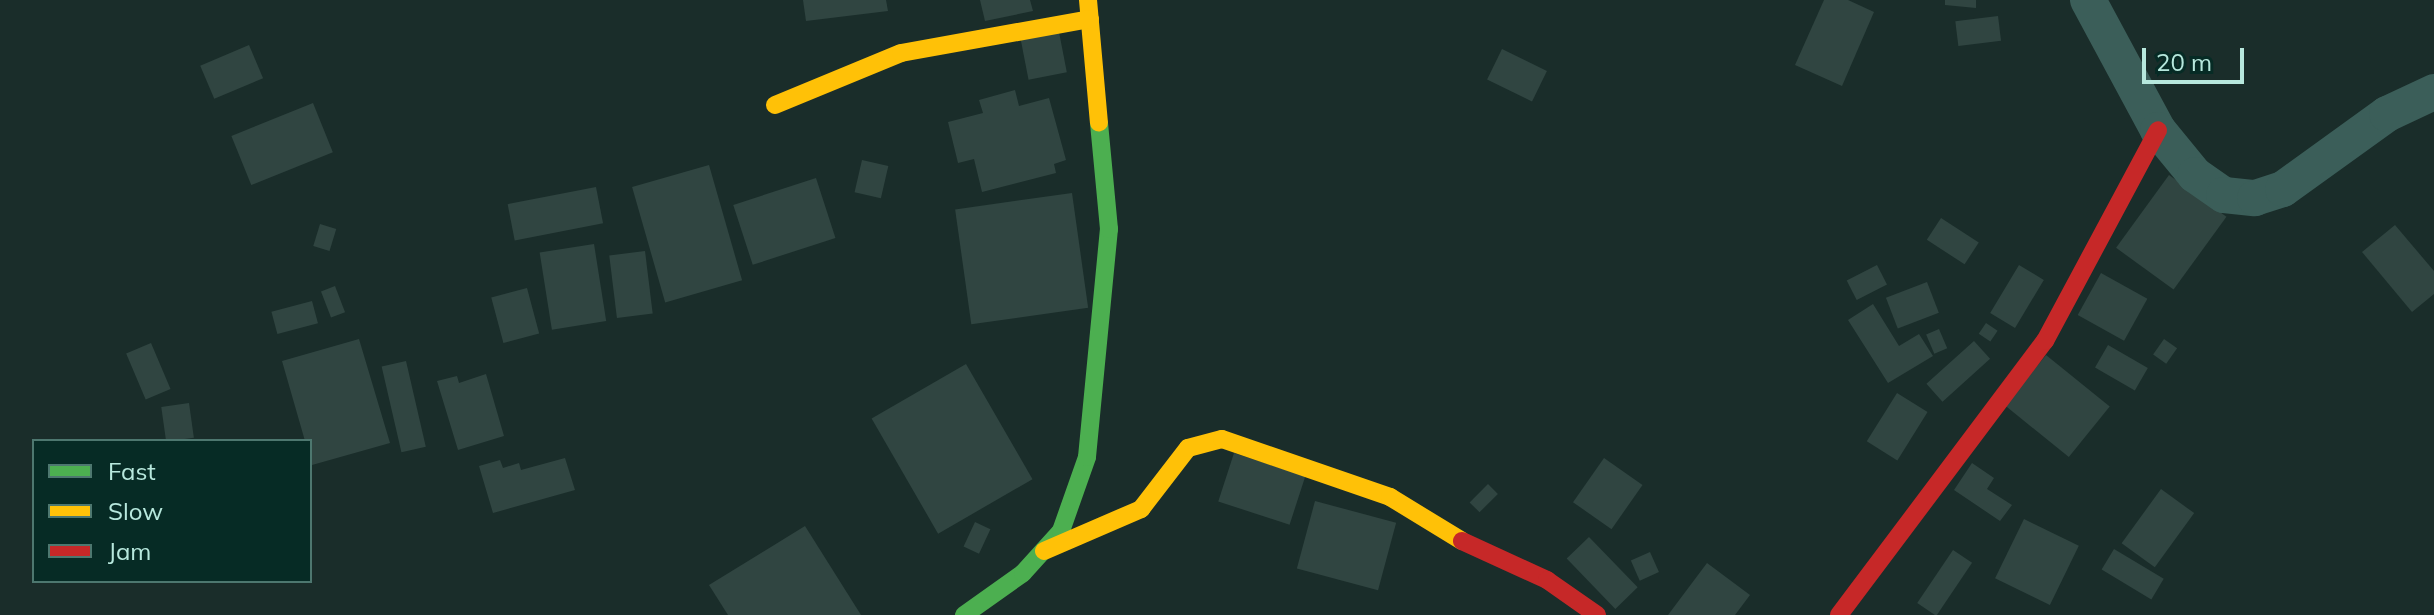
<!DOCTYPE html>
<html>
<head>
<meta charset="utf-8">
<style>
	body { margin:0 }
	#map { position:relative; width:2434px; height:615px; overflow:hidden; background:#1a2d2a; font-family:Mulish,sans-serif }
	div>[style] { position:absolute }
	.building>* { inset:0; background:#304541; transform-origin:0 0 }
	.street>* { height:36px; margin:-18px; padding:0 18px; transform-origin:18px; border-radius:18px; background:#3b5e59 }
	.fast>* { height:18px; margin:-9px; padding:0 9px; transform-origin:9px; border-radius:9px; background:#4caf50 }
	.slow>* { height:18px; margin:-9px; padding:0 9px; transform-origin:9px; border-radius:9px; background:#ffc107 }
	.jam>* { height:18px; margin:-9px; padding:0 9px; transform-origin:9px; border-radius:9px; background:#c62828 }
	span { translate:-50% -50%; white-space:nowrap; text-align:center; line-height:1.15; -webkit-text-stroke:8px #062b25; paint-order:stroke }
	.legend { position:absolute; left:32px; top:439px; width:280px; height:144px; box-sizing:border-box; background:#062b25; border:2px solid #4d776f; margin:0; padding:10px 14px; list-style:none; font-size:24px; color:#b7e8dd }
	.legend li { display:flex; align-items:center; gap:16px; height:40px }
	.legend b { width:40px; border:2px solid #4d776f }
	.scale { position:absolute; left:2142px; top:48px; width:102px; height:36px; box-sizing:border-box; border:4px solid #b7e8dd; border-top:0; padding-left:10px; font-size:24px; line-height:28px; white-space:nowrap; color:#b7e8dd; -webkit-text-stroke:6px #062b25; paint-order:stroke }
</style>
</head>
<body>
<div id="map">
	<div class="building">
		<div style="clip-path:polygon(803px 0,886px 0,888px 11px,806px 21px)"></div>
		<div style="clip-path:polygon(980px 0,1030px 0,1033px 11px,985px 21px)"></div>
		<div style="clip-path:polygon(1824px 0,1848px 0,1874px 12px,1842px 86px,1795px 65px)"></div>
		<div style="clip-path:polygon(1945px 0,1976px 0,1976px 8px,1945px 5px)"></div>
		<div style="left:1998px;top:16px;width:25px;height:43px;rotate:83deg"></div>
		<div style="left:1059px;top:32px;width:41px;height:39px;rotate:79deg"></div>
		<div style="left:249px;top:45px;width:36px;height:53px;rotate:67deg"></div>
		<div style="left:1502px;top:49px;width:50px;height:34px;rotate:26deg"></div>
		<div style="clip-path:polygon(1015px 90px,1019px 106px,1049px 98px,1066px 160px,1054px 164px,1056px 173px,982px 192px,974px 159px,958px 163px,948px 122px,983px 113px,979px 100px)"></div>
		<div style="left:313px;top:103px;width:53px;height:88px;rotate:68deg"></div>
		<div style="left:862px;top:160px;width:27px;height:33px;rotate:13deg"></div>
		<div style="left:709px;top:165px;width:120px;height:80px;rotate:74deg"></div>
		<div style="left:2169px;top:175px;width:71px;height:90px;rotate:36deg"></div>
		<div style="left:816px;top:178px;width:63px;height:87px;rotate:72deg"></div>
		<div style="left:596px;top:187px;width:37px;height:90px;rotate:79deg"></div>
		<div style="left:1072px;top:193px;width:116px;height:118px;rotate:82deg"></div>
		<div style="left:1941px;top:218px;width:45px;height:26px;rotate:33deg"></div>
		<div style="left:320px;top:224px;width:17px;height:23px;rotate:17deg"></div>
		<div style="clip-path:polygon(2395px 225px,2434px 271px,2434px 294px,2412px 312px,2362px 252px)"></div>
		<div style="left:594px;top:244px;width:78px;height:55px;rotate:81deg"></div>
		<div style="left:645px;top:251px;width:63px;height:36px;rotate:83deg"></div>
		<div style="left:1877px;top:265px;width:22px;height:34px;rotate:63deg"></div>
		<div style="left:2019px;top:265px;width:29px;height:56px;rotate:31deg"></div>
		<div style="left:2101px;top:273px;width:53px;height:48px;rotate:29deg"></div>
		<div style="left:1927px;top:282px;width:33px;height:44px;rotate:69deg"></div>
		<div style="left:335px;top:286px;width:28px;height:15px;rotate:69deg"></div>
		<div style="left:527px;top:288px;width:47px;height:37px;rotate:75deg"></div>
		<div style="left:312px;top:301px;width:23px;height:42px;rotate:75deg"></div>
		<div style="clip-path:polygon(1873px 304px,1899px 346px,1919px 334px,1933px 356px,1888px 383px,1848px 320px)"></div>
		<div style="left:1986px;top:323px;width:14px;height:13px;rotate:34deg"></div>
		<div style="left:1939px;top:329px;width:21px;height:14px;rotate:67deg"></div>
		<div style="clip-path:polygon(359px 339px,390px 443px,312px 465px,310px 441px,305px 441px,282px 361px)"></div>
		<div style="left:2164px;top:339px;width:16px;height:19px;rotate:35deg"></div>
		<div style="left:1974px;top:341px;width:24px;height:64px;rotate:48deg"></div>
		<div style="left:151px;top:343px;width:50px;height:27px;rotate:67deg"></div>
		<div style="left:2108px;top:345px;width:46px;height:26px;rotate:30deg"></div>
		<div style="left:2046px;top:355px;width:82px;height:65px;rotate:39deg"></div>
		<div style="left:406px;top:361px;width:88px;height:25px;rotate:77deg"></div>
		<div style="left:966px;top:364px;width:133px;height:109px;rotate:60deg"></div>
		<div style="clip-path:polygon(486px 374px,504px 436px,458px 450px,437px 381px,457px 376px,459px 383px)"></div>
		<div style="left:1897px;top:393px;width:36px;height:57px;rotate:32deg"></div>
		<div style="left:189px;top:403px;width:35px;height:28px;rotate:82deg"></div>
		<div style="left:1234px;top:453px;width:75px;height:51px;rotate:18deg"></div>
		<div style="clip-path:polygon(565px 458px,575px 490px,493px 513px,479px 466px,500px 460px,503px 468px,519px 463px,521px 470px)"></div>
		<div style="left:1604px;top:458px;width:47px;height:54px;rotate:35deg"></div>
		<div style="clip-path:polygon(1972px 463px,1994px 478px,1987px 489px,2012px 505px,2000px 521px,1954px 490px)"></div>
		<div style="left:1488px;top:484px;width:14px;height:26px;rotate:45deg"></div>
		<div style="left:2161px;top:489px;width:41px;height:67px;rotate:36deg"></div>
		<div style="left:1315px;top:501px;width:84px;height:70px;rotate:15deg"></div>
		<div style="left:2024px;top:519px;width:61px;height:66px;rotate:26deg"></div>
		<div style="left:975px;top:522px;width:17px;height:27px;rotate:25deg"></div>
		<div style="clip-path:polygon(805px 526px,861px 615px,728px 615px,709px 585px)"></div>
		<div style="left:1589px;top:537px;width:70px;height:31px;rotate:46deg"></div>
		<div style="left:2114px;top:549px;width:58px;height:24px;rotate:31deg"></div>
		<div style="left:1953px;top:550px;width:23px;height:64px;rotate:34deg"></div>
		<div style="left:1650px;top:552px;width:22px;height:21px;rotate:66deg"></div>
		<div style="clip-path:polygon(1707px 563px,1750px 595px,1735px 615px,1668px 615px)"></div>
	</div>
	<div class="street">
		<div style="left:2088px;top:0;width:148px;rotate:61.7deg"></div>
		<div style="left:2158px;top:130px;width:58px;rotate:50.6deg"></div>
		<div style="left:2195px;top:175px;width:35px;rotate:35deg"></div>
		<div style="left:2224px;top:195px;width:31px;rotate:6deg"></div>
		<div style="left:2255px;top:198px;width:29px;rotate:-18deg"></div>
		<div style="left:2283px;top:189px;width:128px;rotate:-35.8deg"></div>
		<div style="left:2387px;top:114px;width:52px;rotate:-25.1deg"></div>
	</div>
	<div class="fast">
		<div style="left:964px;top:615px;width:72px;rotate:-35.4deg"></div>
		<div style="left:1023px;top:573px;width:57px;rotate:-47.9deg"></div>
		<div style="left:1061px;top:531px;width:78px;rotate:-70.6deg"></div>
		<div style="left:1087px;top:457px;width:229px;rotate:-84.5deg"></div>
		<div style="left:1109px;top:229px;width:106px;rotate:-95.4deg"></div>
	</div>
	<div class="slow">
		<div style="left:1088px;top:0;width:123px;rotate:84.9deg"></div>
		<div style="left:775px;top:105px;width:136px;rotate:-22.4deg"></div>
		<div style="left:901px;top:53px;width:192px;rotate:-10.2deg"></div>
		<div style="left:1044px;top:551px;width:106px;rotate:-23.4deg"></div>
		<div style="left:1141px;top:509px;width:77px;rotate:-52.4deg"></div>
		<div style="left:1188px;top:448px;width:35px;rotate:-15deg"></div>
		<div style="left:1222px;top:439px;width:178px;rotate:19deg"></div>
		<div style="left:1390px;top:497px;width:84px;rotate:31.4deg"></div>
	</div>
	<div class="jam">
		<div style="left:1462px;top:541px;width:94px;rotate:24.6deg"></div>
		<div style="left:1547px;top:580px;width:61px;rotate:35deg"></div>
		<div style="left:1839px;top:615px;width:343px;rotate:-53.1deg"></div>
		<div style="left:2045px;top:341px;width:239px;rotate:-61.8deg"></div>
	</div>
	<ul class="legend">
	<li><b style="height:10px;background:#4caf50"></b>Fast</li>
	<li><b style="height:10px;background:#ffc107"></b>Slow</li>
	<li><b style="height:10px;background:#c62828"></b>Jam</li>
	</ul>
	<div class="scale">20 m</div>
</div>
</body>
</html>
